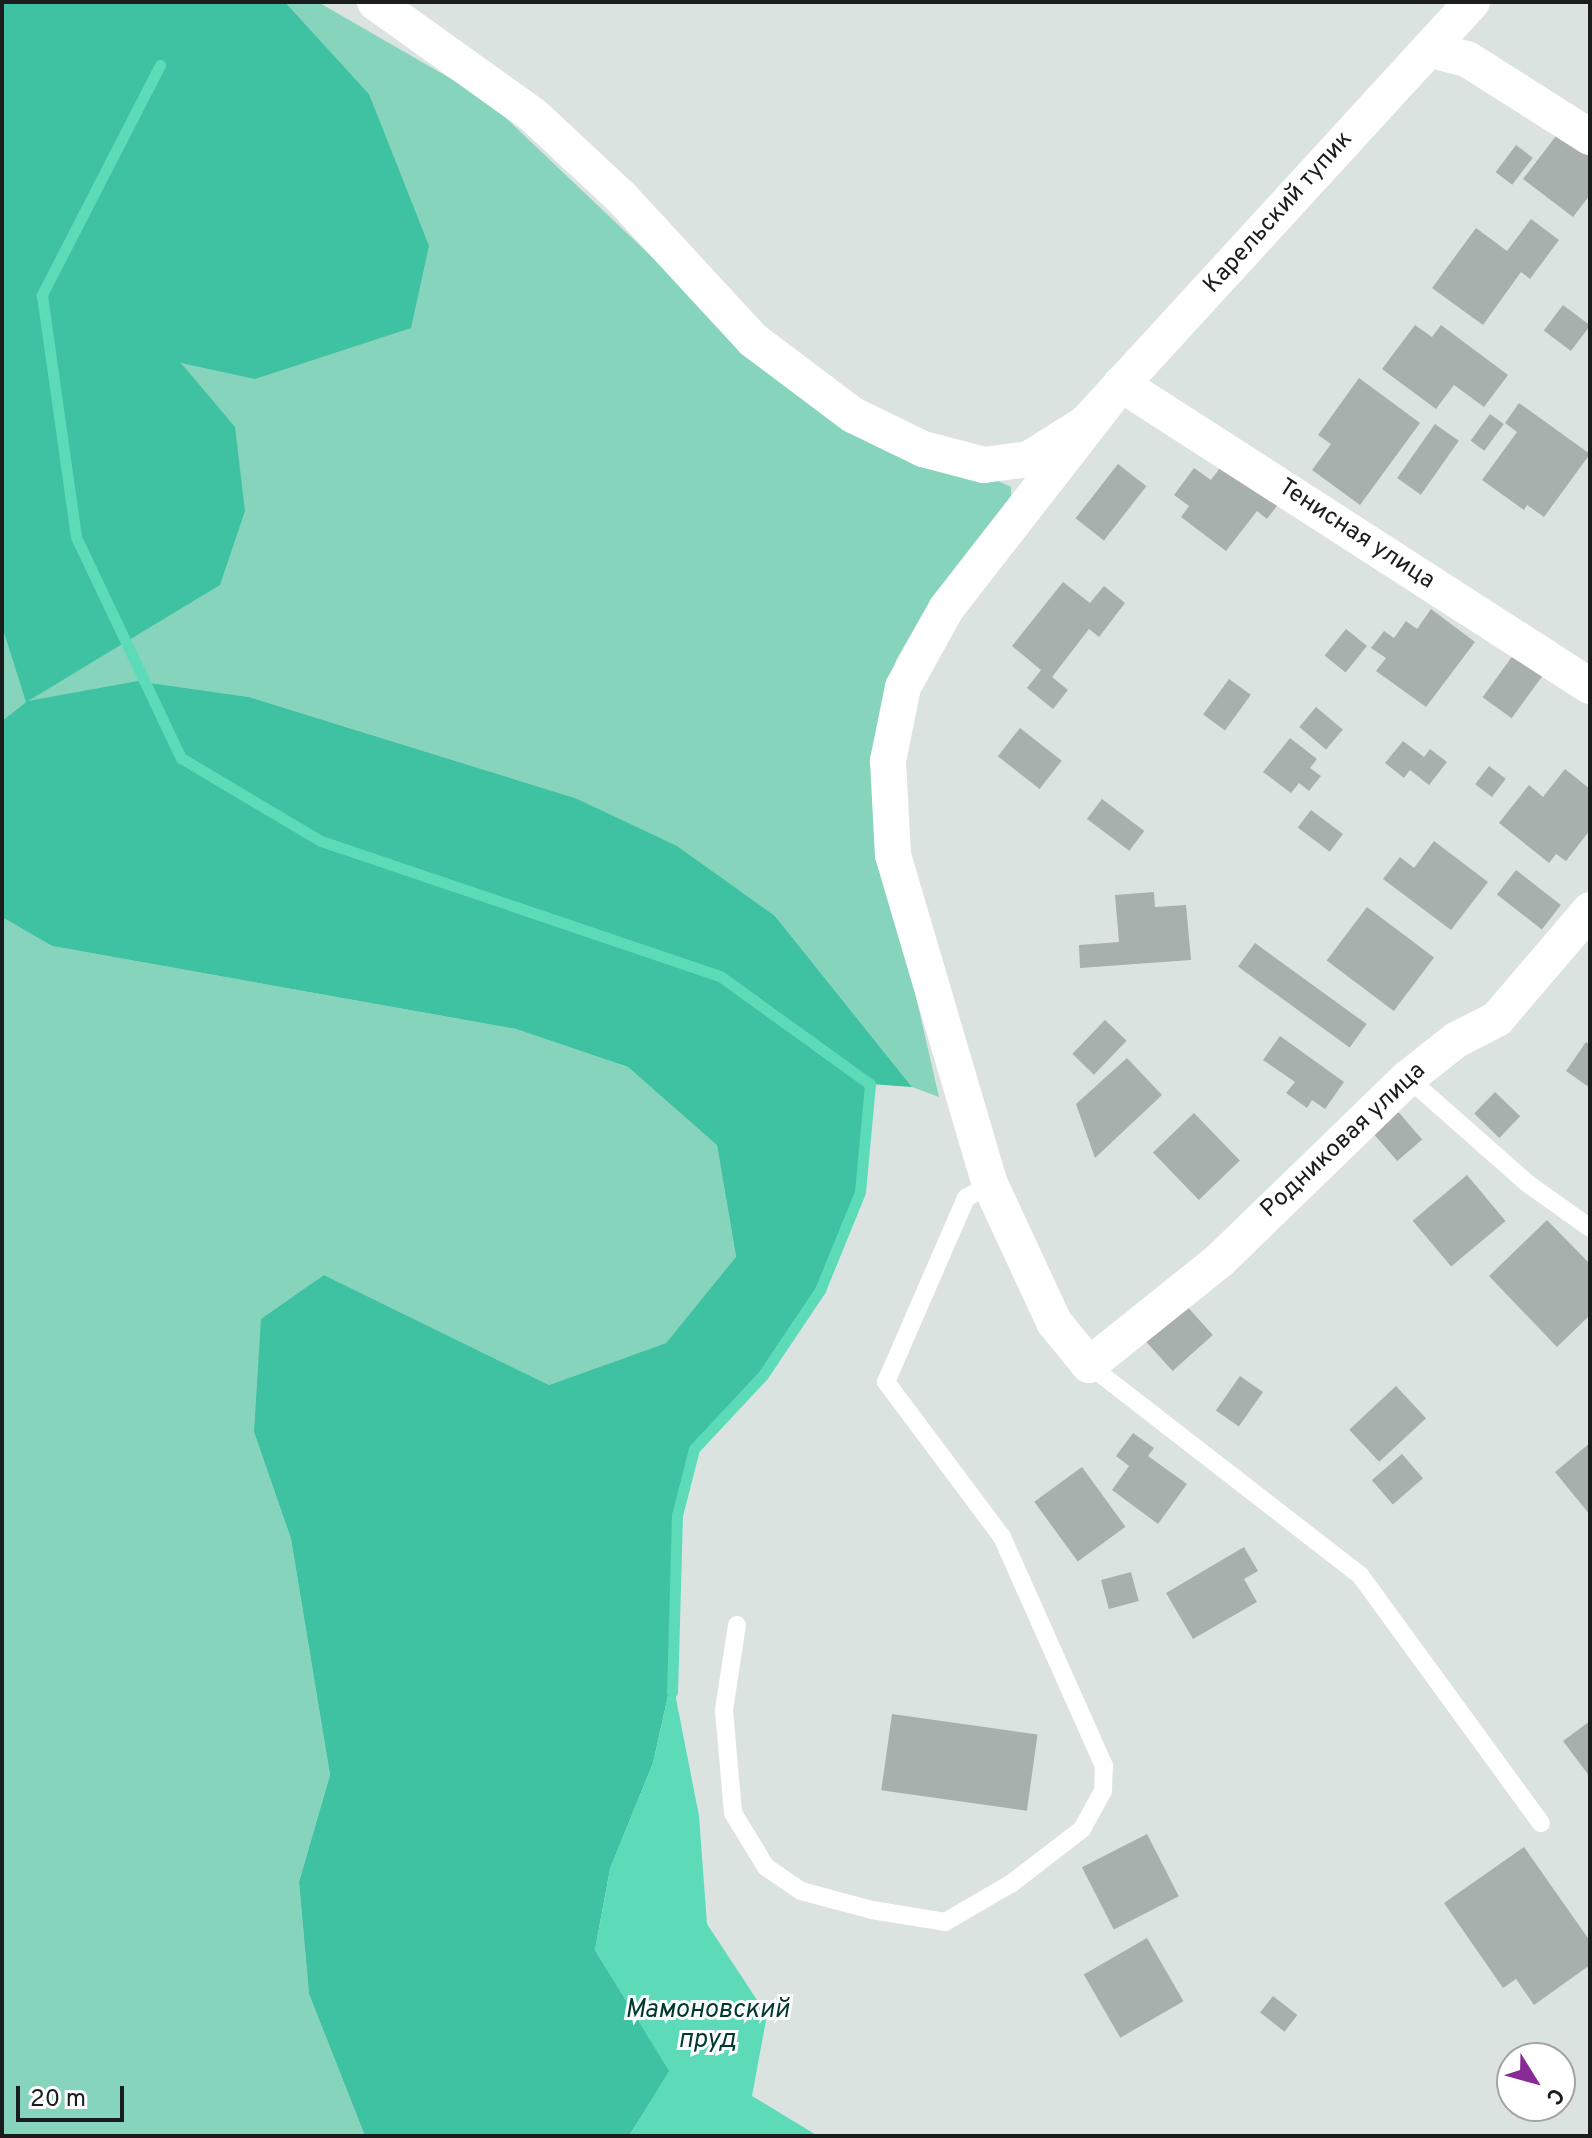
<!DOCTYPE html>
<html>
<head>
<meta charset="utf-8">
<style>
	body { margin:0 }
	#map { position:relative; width:1592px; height:2138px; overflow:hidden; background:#dbe3e0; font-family:Overpass,sans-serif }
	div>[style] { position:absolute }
	.green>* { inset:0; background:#87d4bc }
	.forest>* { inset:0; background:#3fc2a1 }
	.water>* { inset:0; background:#5ddbb9 }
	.stream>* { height:11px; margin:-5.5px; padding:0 5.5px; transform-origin:5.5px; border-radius:5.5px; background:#5ddbb9 }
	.building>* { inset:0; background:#a8b0ad; transform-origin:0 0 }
	.lane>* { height:18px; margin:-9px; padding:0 9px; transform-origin:9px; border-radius:9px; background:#fff }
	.street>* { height:36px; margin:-18px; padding:0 18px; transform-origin:18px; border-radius:18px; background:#fff }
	span { translate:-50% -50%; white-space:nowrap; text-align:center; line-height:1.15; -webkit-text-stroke:6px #fff; paint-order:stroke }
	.street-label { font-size:24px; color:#1a1d1c }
	.water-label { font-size:26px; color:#003a2d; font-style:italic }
	.frame { position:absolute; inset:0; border:4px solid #1a1d1c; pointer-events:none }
	.north { position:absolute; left:1496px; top:2042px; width:80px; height:80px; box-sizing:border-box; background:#fff; border:2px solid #a3a5a4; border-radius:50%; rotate:127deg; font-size:22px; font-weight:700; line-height:32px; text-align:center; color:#1a1d1c }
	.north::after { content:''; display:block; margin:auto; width:28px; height:36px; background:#882b96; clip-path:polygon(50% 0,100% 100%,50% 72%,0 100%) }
	.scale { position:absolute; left:16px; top:2086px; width:108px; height:36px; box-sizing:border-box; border:4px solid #1a1d1c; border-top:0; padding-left:10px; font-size:24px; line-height:28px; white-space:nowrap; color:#1a1d1c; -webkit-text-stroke:6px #fff; paint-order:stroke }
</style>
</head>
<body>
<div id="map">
	<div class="green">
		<div style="clip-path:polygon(285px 2px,318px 2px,486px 99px,779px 378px,1011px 487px,1011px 504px,923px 613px,896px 660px,885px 705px,873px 809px,939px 1097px,912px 1087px,775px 916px,575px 798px,249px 697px,137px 681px,26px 702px,2px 721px,2px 626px,369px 94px)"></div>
		<div style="clip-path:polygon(2px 917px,52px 946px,516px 1029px,628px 1067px,717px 1144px,736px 1258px,666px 1343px,549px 1385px,324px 1275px,254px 1432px,291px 1539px,330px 1775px,299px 1882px,309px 1994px,365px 2136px,2px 2136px)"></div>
	</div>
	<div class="forest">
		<div style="clip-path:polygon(2px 2px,285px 2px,369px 94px,429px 246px,411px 328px,255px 379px,181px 363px,235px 427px,245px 511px,220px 585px,28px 701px,137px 681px,249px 697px,575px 798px,677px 846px,775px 916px,912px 1087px,870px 1084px,860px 1192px,820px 1290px,763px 1375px,694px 1449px,677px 1515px,672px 1678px,653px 1763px,610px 1869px,595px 1950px,670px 2071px,629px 2136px,365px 2136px,309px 1994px,299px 1882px,330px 1775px,291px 1539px,254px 1432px,261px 1319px,324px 1275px,549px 1385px,666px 1343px,736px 1257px,717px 1145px,628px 1067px,516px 1029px,52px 946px,2px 917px,2px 721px,26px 702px,2px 626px)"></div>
	</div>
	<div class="water">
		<div style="clip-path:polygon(672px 1678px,699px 1816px,707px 1924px,767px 2015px,752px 2096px,818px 2136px,629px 2136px,669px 2071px,595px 1950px,610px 1869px,653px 1763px)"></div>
	</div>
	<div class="stream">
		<div style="left:160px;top:65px;width:259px;rotate:117.2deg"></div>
		<div style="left:42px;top:295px;width:244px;rotate:82deg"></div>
		<div style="left:76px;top:537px;width:245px;rotate:64.6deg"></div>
		<div style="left:181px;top:758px;width:163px;rotate:30.7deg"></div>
		<div style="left:321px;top:841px;width:421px;rotate:18.7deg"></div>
		<div style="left:720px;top:976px;width:185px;rotate:35.8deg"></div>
		<div style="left:870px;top:1084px;width:108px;rotate:95.3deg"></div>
		<div style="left:860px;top:1192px;width:106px;rotate:112.2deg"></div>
		<div style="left:820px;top:1290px;width:102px;rotate:123.8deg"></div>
		<div style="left:763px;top:1375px;width:101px;rotate:133deg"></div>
		<div style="left:694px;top:1449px;width:68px;rotate:104.4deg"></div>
		<div style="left:677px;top:1515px;width:177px;rotate:91.6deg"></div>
	</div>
	<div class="building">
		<div style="clip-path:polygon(1559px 132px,1590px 155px,1590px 195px,1573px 217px,1523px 179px)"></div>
		<div style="left:1516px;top:145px;width:21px;height:34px;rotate:37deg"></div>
		<div style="clip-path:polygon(1531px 219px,1559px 240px,1530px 279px,1521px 272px,1483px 325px,1432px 288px,1476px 228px,1507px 251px)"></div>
		<div style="left:1563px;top:305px;width:34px;height:32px;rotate:37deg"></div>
		<div style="clip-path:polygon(1415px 325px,1432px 337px,1441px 325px,1508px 375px,1484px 407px,1454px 385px,1436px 409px,1382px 369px)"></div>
		<div style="clip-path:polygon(1359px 378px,1420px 423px,1360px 505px,1312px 470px,1331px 444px,1318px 435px)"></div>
		<div style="clip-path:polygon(1519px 403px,1590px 454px,1544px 517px,1527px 505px,1524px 510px,1482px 480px,1517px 432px,1505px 423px)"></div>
		<div style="left:1490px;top:414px;width:17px;height:33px;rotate:36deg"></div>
		<div style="left:1435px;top:424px;width:29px;height:66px;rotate:35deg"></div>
		<div style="clip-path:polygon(1225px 461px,1279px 503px,1267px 519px,1257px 511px,1226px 551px,1181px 517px,1189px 506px,1174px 495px,1194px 468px,1211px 480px)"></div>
		<div style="left:1118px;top:464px;width:36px;height:69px;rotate:38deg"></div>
		<div style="clip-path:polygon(1063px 582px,1090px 603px,1104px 586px,1125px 603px,1099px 637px,1089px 629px,1052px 677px,1068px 690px,1053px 709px,1027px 688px,1041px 670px,1012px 646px)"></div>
		<div style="clip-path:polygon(1431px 609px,1475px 642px,1426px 707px,1376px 671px,1386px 658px,1371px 648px,1384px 631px,1394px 638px,1406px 621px,1417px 629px)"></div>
		<div style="left:1346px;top:629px;width:27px;height:34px;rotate:39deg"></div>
		<div style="left:1519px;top:647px;width:36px;height:62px;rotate:36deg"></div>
		<div style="left:1229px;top:679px;width:27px;height:44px;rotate:36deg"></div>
		<div style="left:1316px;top:707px;width:35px;height:26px;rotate:40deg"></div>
		<div style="left:1020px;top:728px;width:53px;height:36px;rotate:38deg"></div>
		<div style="clip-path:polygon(1290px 738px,1317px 759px,1310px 768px,1321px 776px,1309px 791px,1299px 783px,1291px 793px,1263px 772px)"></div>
		<div style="clip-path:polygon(1403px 741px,1424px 757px,1430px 749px,1447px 762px,1429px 785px,1410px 770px,1404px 778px,1385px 763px)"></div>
		<div style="left:1489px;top:766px;width:21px;height:23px;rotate:37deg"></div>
		<div style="clip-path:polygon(1565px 769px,1590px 789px,1590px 830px,1566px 861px,1556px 854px,1549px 863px,1499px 823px,1529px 785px,1543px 797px)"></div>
		<div style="left:1102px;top:799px;width:53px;height:25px;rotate:37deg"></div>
		<div style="left:1311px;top:810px;width:40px;height:22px;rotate:37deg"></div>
		<div style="clip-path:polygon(1434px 841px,1488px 882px,1451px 930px,1383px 879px,1400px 857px,1414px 868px)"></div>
		<div style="left:1516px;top:870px;width:57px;height:31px;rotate:38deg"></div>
		<div style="clip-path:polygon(1154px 892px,1155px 907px,1186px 905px,1191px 960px,1080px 968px,1079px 945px,1119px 942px,1115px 895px)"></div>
		<div style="left:1367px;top:907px;width:84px;height:67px;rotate:37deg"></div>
		<div style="left:1255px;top:943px;width:138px;height:29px;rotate:36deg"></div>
		<div style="left:1105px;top:1020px;width:30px;height:47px;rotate:44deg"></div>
		<div style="clip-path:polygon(1280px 1036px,1344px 1082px,1325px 1109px,1312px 1100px,1307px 1108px,1286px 1093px,1295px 1082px,1263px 1060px)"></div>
		<div style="clip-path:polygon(1586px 1042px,1590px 1045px,1590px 1088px,1566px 1071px)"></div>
		<div style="clip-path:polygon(1127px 1058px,1162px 1095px,1095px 1158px,1076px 1104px)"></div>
		<div style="left:1495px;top:1092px;width:35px;height:30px;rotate:44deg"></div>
		<div style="left:1394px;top:1107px;width:43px;height:33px;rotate:49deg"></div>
		<div style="left:1194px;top:1113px;width:66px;height:57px;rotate:46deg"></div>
		<div style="left:1467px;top:1175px;width:60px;height:71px;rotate:50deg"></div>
		<div style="clip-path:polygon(1547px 1220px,1590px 1264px,1590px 1315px,1557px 1347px,1489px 1276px)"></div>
		<div style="left:1184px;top:1303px;width:43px;height:54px;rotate:48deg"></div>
		<div style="left:1240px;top:1376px;width:28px;height:42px;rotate:35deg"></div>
		<div style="left:1396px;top:1386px;width:44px;height:64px;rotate:47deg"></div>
		<div style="clip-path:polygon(1133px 1433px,1154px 1448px,1148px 1456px,1187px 1484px,1158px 1524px,1112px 1490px,1129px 1466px,1116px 1456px)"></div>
		<div style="clip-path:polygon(1590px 1443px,1590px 1515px,1555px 1472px)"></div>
		<div style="left:1402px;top:1454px;width:32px;height:40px;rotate:49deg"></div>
		<div style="left:1082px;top:1467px;width:74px;height:59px;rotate:54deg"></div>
		<div style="clip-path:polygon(1244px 1547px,1258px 1571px,1244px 1579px,1257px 1602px,1193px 1639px,1166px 1593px)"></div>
		<div style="left:1131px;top:1572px;width:30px;height:31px;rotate:75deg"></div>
		<div style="left:892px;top:1714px;width:147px;height:77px;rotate:8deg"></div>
		<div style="clip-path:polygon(1590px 1721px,1590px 1777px,1563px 1741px)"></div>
		<div style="left:1147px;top:1834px;width:70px;height:73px;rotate:63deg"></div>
		<div style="clip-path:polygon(1524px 1847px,1590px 1941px,1590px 1965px,1534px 2005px,1516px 1979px,1503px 1988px,1444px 1903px)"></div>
		<div style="left:1147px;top:1938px;width:73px;height:73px;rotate:60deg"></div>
		<div style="left:1273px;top:1996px;width:31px;height:21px;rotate:38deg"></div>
	</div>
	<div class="lane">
		<div style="left:1408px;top:1078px;width:159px;rotate:41.4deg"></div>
		<div style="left:1527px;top:1183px;width:77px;rotate:35.5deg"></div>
		<div style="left:1089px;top:1365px;width:343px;rotate:37.8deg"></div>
		<div style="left:1360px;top:1575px;width:307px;rotate:53.9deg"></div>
		<div style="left:737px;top:1625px;width:86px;rotate:98.7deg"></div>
		<div style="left:724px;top:1710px;width:103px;rotate:85deg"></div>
		<div style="left:733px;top:1813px;width:63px;rotate:58.6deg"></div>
		<div style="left:766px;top:1867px;width:42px;rotate:34.4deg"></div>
		<div style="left:801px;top:1891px;width:73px;rotate:15deg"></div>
		<div style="left:872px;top:1910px;width:74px;rotate:9.3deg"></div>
		<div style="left:945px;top:1922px;width:78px;rotate:-30.2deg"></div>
		<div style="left:1012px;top:1883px;width:88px;rotate:-37.6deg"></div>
		<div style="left:1082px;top:1829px;width:43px;rotate:-61.1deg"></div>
		<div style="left:1103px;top:1791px;width:25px;rotate:-88deg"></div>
		<div style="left:1104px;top:1766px;width:251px;rotate:-114deg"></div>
		<div style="left:1002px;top:1537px;width:194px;rotate:-126.8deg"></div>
		<div style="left:886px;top:1382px;width:201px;rotate:-66.5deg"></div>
		<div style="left:966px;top:1198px;width:28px;rotate:-30deg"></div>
	</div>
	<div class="street">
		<div style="left:375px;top:2px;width:194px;rotate:35.6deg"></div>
		<div style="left:533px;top:115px;width:122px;rotate:43deg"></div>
		<div style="left:622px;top:198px;width:193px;rotate:47.3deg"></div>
		<div style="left:753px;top:340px;width:125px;rotate:36.9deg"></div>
		<div style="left:853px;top:415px;width:78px;rotate:25.9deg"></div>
		<div style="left:923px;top:449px;width:63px;rotate:14.7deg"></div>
		<div style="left:984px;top:465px;width:45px;rotate:-7.6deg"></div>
		<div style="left:1029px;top:459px;width:67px;rotate:-32.3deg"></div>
		<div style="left:1086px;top:423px;width:571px;rotate:-47.48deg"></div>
		<div style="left:1429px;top:49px;width:39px;rotate:15deg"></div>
		<div style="left:1467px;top:59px;width:146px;rotate:32.4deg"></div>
		<div style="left:1590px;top:686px;width:558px;rotate:-147.22deg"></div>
		<div style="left:1121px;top:384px;width:285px;rotate:127.9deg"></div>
		<div style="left:946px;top:609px;width:89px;rotate:118.9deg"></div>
		<div style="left:903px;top:687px;width:76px;rotate:101.5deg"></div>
		<div style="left:888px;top:761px;width:94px;rotate:87deg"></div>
		<div style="left:893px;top:855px;width:343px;rotate:73.6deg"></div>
		<div style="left:990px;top:1184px;width:152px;rotate:65.1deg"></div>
		<div style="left:1054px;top:1322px;width:55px;rotate:50.9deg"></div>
		<div style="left:1089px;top:1365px;width:168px;rotate:-38.7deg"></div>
		<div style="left:1220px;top:1260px;width:262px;rotate:-44.1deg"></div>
		<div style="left:1408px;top:1078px;width:61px;rotate:-38.4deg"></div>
		<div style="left:1456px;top:1040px;width:46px;rotate:-27.1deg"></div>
		<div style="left:1497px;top:1019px;width:143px;rotate:-49.5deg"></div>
	</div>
	<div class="street-label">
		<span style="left:1279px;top:213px;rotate:-48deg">Карельский тупик</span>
		<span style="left:1356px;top:535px;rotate:33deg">Тенисная улица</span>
		<span style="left:1344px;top:1141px;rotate:-43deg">Родниковая улица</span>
	</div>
	<div class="water-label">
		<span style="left:707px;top:2026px">Мамоновский<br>пруд</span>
	</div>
	<div class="frame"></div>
	<div class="north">С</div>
	<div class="scale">20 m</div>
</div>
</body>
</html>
